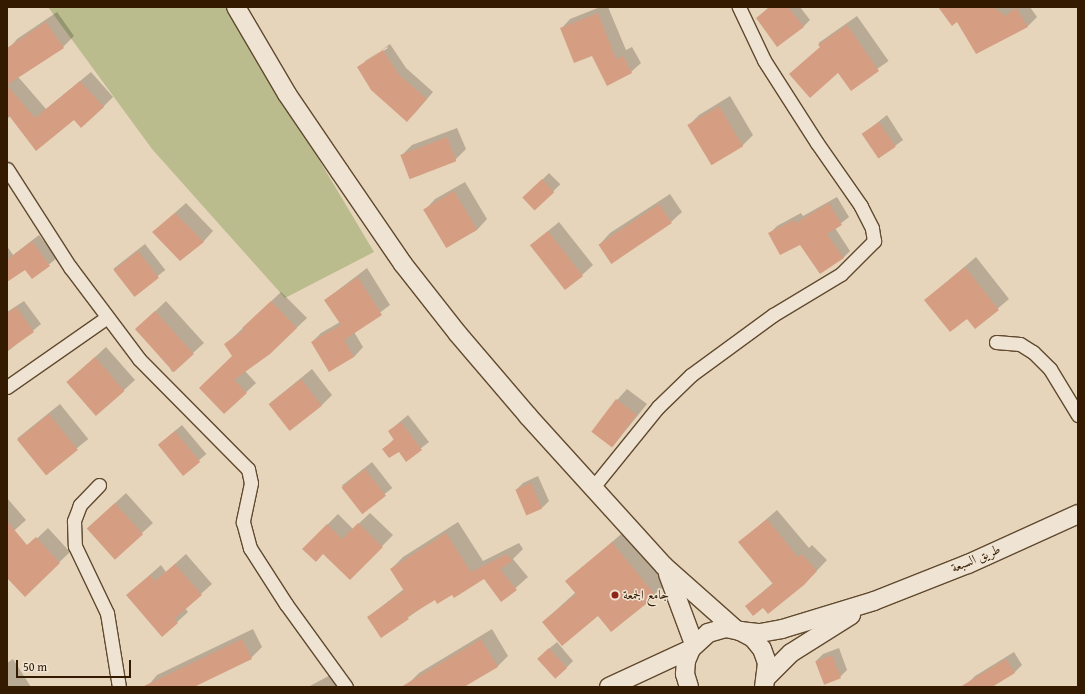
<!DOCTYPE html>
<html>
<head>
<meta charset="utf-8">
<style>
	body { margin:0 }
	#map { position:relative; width:1085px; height:694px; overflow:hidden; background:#e7d5bb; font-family:"Gentium Book Plus",Amiri,serif }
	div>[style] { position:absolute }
	.green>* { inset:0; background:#babc8d }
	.shadow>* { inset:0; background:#0003; transform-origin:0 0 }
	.building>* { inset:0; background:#d59e83; transform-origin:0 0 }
	.roads { filter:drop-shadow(1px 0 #614a2f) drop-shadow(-1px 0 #614a2f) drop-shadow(0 1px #614a2f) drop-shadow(0 -1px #614a2f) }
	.street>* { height:13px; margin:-6.5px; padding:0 6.5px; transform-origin:6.5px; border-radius:6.5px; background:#efe4d3 }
	.secondary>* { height:18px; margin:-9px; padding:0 9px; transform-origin:9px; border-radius:9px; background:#efe4d3 }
	.dots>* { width:11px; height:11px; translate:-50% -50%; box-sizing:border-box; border:2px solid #efe4d3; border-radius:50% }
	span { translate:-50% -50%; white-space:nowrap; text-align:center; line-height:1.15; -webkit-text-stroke:3px #efe4d3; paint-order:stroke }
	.street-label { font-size:13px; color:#341b00 }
	.poi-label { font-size:13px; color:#341b00 }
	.left { translate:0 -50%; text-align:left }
	.frame { position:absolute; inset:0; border:8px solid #341b00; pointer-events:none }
	.scale { position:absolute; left:16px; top:660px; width:115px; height:18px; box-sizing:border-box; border:2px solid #341b00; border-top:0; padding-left:5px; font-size:12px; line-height:14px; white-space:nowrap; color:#341b00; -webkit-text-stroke:3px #efe4d3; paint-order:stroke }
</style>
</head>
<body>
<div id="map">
	<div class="green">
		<div style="clip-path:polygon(48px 7px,228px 7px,374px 252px,285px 298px,152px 149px)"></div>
	</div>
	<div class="shadow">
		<div style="clip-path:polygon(600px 7px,608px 7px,626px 50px,632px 47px,641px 63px,631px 72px,593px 55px,561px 29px,570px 19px)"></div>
		<div style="clip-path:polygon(769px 7px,800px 7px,810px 20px,803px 27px,757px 18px)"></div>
		<div style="clip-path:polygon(939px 7px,1030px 7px,1037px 17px,1028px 26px,977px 53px,957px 21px)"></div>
		<div style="clip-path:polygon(57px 12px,74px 36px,63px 47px,7px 51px,17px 39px)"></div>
		<div style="left:857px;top:16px;width:55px;height:47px;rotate:55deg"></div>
		<div style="clip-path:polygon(evenodd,390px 44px,406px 68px,433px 92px,414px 114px,359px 67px,390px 44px,387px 47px,388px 48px,365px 63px,365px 61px,387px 47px)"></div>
		<div style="clip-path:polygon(7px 64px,46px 109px,91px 72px,113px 97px,103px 107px,74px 119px,36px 149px,10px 116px,7px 119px)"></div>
		<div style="clip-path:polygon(730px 96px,753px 135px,742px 146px,688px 126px,699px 115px)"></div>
		<div style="clip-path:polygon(887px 115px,903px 140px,879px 158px,863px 134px)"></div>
		<div style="clip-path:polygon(457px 128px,466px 149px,455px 160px,401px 156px,412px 145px)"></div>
		<div style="left:549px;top:173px;width:16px;height:35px;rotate:45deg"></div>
		<div style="clip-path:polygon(465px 182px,487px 219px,477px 230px,447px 247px,425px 210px,435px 199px)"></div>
		<div style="clip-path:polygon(670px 194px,682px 212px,671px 222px,611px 261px,600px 244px,610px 233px)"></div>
		<div style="clip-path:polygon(837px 197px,849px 217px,835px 228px,850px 251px,843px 258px,770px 233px,777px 226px,801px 213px,803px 216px)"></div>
		<div style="clip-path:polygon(186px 203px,213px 231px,203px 242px,153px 232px)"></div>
		<div style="clip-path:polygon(559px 222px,593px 265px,582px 275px,531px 245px)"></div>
		<div style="clip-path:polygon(39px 235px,57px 258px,32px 278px,26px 269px,7px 281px,7px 246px,13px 255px)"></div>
		<div style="left:145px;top:244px;width:33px;height:40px;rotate:52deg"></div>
		<div style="clip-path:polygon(976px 257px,1009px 299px,976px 327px,968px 317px,925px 300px)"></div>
		<div style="clip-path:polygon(367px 268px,390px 305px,354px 332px,363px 347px,354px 357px,312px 342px,321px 333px,340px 322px,325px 300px)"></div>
		<div style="clip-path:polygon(281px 292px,307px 318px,270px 353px,245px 371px,256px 383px,224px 413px,233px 356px,225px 345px)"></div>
		<div style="clip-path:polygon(24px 301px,41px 324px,7px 352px,7px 312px)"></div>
		<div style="clip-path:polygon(166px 301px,204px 343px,172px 372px,147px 319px)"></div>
		<div style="clip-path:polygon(106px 347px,135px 380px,124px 390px,68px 382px)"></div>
		<div style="clip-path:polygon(312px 369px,332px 395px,321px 406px,269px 404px)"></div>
		<div style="clip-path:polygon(627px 389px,647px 404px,613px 446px,617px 400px)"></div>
		<div style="left:60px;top:404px;width:45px;height:55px;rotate:51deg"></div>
		<div style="clip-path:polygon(408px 415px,429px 442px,406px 460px,399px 450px,384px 449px,394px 439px,389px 431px)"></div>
		<div style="left:182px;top:425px;width:38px;height:30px;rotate:50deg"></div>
		<div style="left:372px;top:462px;width:33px;height:38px;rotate:52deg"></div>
		<div style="clip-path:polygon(538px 476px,549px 501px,542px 508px,516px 490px,523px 483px)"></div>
		<div style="clip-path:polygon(126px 493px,153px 523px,142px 533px,88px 528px)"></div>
		<div style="clip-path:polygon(7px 498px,26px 520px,7px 537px)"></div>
		<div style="clip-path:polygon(777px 510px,809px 548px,812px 545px,827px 560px,804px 584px,763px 606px,746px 606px,773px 583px,740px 542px)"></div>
		<div style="clip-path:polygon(370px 513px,393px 535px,350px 579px,324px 553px,303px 549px,338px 514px,353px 529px)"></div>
		<div style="clip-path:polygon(458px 522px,483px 561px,519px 543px,523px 549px,513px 559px,528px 577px,502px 600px,485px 578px,435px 598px,381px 637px,368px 617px,404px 589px,391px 569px,403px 557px)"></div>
		<div style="clip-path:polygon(48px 528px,70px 552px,25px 595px,7px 576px,7px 567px)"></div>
		<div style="clip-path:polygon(627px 529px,670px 581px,612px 631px,598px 615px,543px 622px,576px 592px,567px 581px)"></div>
		<div style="clip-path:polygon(186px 554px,212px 584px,185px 608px,188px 612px,162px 636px,127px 595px,161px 565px,166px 572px)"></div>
		<div style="clip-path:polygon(253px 629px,262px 647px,251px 658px,191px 687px,147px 687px,157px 675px)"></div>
		<div style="clip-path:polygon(492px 629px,508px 656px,497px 667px,461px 687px,410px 687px,408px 684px,419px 673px)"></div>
		<div style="clip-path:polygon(557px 642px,573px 661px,566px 668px,545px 652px)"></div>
		<div style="clip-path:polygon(839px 648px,847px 670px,840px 677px,816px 661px,823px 654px)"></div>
		<div style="clip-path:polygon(1014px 652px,1022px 665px,1015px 672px,991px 687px,970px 687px,968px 683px,975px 676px)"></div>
		<div style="clip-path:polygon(13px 659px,31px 687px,7px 687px,7px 663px)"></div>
		<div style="clip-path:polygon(336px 672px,344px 687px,308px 687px)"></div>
	</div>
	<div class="building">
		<div style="clip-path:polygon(770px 7px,788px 7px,804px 27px,777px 47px,756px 18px)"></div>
		<div style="clip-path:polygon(938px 7px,994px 7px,1005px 16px,1016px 8px,1028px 27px,976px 54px,957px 22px,952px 26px)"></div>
		<div style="clip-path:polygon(598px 13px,616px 59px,623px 56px,632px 73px,607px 86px,592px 56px,574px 63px,560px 28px)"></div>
		<div style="clip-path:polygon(46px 22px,64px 48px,7px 85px,35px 118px,80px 81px,104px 107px,81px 128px,74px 120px,36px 151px,7px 113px,7px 48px)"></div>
		<div style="clip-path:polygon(847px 25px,879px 71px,851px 91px,838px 73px,810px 98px,789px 74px,820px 47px,818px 45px)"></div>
		<div style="clip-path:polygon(383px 50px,399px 75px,427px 99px,407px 122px,371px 90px,357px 67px)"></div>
		<div style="left:719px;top:106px;width:47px;height:37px;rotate:59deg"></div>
		<div style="left:879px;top:122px;width:30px;height:21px;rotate:56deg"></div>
		<div style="left:447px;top:137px;width:26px;height:50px;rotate:69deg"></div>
		<div style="left:542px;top:179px;width:18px;height:27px;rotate:47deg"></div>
		<div style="left:454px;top:191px;width:45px;height:36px;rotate:59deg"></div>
		<div style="clip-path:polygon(829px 203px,842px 225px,827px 234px,844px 258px,820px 274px,800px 245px,780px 255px,768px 233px,794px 220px,796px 223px)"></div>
		<div style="left:659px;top:204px;width:23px;height:73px;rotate:56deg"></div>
		<div style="clip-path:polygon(175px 213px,204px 242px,180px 261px,152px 232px)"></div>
		<div style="left:548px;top:231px;width:57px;height:23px;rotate:52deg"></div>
		<div style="clip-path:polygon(32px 241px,50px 266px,32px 279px,25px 270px,7px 282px,7px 260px)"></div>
		<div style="left:138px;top:251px;width:34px;height:31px;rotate:52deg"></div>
		<div style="clip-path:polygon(965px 267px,999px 310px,975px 329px,967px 319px,950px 332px,924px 300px)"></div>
		<div style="clip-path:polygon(358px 277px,382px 315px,344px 340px,354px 357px,329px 372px,311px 342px,341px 325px,324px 300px)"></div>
		<div style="clip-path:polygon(271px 301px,297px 328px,270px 354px,234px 380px,247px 393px,224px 414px,199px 388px,232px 356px,224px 344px,244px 330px,242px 328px)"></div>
		<div style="clip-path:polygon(16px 307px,34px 332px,7px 351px,7px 313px)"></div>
		<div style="left:155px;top:311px;width:58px;height:27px;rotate:48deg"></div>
		<div style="left:95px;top:357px;width:45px;height:38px;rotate:49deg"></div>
		<div style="left:301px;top:379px;width:34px;height:41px;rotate:52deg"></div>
		<div style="left:616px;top:399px;width:26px;height:41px;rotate:37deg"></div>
		<div style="left:49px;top:414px;width:46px;height:41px;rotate:51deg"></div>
		<div style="clip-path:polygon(401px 422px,422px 450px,406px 462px,399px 452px,389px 458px,382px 449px,394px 440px,388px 431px)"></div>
		<div style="left:175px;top:431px;width:40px;height:22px;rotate:51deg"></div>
		<div style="left:365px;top:469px;width:34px;height:30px;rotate:52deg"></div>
		<div style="left:531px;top:483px;width:28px;height:17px;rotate:67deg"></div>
		<div style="left:115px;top:503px;width:42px;height:38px;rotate:48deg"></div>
		<div style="clip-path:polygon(767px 519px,798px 557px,802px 554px,817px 571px,804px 585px,768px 614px,763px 608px,753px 616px,745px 606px,773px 584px,738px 542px)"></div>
		<div style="clip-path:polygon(7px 521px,27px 545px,36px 537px,60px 563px,25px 597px,7px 578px)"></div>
		<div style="clip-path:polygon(358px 523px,383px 547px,350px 580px,323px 554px,316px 562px,302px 549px,327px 524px,342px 539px)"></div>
		<div style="clip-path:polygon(446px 533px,471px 572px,507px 554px,512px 561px,500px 569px,517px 590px,501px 602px,484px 579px,454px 598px,452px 595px,437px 604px,435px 600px,407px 617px,409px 619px,381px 638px,367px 617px,404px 591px,390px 569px)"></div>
		<div style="clip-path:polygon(612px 542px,656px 596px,611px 632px,598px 616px,562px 646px,542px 622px,576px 594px,565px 581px)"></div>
		<div style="clip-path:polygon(175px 564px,202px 595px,174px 619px,178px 623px,162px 637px,126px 595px,150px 575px,155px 581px)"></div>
		<div style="clip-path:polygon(242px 639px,252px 659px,194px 687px,142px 687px)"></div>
		<div style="clip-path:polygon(481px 639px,498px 667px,464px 687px,401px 687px)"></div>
		<div style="left:549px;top:648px;width:27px;height:16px;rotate:48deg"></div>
		<div style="left:832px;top:655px;width:25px;height:18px;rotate:69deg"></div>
		<div style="clip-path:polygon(1006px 659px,1015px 673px,992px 687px,960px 687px)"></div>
	</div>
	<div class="roads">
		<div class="street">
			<div style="left:7px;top:169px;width:117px;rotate:57.3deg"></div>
			<div style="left:70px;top:267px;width:115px;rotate:53.1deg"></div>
			<div style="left:139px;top:359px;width:155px;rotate:45.3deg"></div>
			<div style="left:248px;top:469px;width:14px;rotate:78deg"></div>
			<div style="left:251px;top:483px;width:40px;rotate:102deg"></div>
			<div style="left:243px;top:522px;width:27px;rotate:75deg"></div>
			<div style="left:250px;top:548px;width:67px;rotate:57.3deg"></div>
			<div style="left:286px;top:604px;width:102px;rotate:54.1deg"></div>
			<div style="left:996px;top:342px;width:24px;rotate:5deg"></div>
			<div style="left:1020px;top:344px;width:15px;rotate:32deg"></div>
			<div style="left:1033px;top:352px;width:24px;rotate:45deg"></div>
			<div style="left:1050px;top:369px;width:54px;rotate:58.7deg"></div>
			<div style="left:7px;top:387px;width:121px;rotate:-34.9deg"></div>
			<div style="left:99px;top:485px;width:28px;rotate:134deg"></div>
			<div style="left:80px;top:505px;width:17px;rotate:111deg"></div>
			<div style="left:74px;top:521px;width:25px;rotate:88deg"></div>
			<div style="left:75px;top:546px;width:74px;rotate:64.5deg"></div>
			<div style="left:107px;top:613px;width:75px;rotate:80.8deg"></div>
			<div style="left:594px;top:486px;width:102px;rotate:-51deg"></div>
			<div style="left:658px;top:407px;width:46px;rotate:-44.1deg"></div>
			<div style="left:691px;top:375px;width:102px;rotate:-36.2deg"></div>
			<div style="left:773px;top:315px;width:79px;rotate:-31.1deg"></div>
			<div style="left:841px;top:274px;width:47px;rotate:-45deg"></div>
			<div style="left:874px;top:241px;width:13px;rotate:-99deg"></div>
			<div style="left:872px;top:228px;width:25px;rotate:-117deg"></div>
			<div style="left:861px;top:206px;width:77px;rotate:-124.9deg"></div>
			<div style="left:817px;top:143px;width:98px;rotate:-122.6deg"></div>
			<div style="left:764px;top:60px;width:59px;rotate:-115.3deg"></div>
		</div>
		<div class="secondary">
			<div style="left:236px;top:7px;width:101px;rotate:59.6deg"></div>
			<div style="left:287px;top:94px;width:94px;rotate:55.8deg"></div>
			<div style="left:340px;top:172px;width:112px;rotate:55.6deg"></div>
			<div style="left:403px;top:264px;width:89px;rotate:51.8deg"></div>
			<div style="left:458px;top:334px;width:108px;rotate:49.5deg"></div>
			<div style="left:528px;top:416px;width:202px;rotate:47.8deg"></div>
			<div style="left:664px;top:566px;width:95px;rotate:41.6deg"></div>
			<div style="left:668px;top:574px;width:75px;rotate:69.6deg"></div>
			<div style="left:740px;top:631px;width:20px;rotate:6deg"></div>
			<div style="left:760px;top:633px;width:22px;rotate:-10deg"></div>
			<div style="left:782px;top:629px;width:96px;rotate:-16.9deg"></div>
			<div style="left:874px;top:601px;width:101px;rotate:-21.5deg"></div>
			<div style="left:968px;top:564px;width:121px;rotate:-24.4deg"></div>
			<div style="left:767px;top:677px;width:34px;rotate:-45deg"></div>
			<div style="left:791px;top:653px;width:71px;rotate:-32.3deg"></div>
			<div style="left:609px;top:687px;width:90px;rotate:-24.9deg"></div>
			<div style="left:689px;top:687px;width:14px;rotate:-107deg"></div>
			<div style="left:685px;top:674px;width:13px;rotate:-86deg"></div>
			<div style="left:686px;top:661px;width:13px;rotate:-67deg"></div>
			<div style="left:691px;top:649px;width:23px;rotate:-43deg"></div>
			<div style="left:708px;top:633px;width:19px;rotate:-16deg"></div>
			<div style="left:726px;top:628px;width:14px;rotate:12deg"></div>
			<div style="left:740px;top:631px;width:15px;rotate:28deg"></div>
			<div style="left:753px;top:638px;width:14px;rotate:51deg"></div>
			<div style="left:762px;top:649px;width:15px;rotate:70deg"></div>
			<div style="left:767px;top:663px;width:24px;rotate:97deg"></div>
		</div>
	</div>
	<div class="dots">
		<div style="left:615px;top:595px;background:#8f2418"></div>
	</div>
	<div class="street-label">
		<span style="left:976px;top:559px;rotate:-23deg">طريق السبعة</span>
	</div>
	<div class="poi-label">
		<span class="left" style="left:623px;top:595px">جامع الجمعة</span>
	</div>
	<div class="frame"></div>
	<div class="scale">50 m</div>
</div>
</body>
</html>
